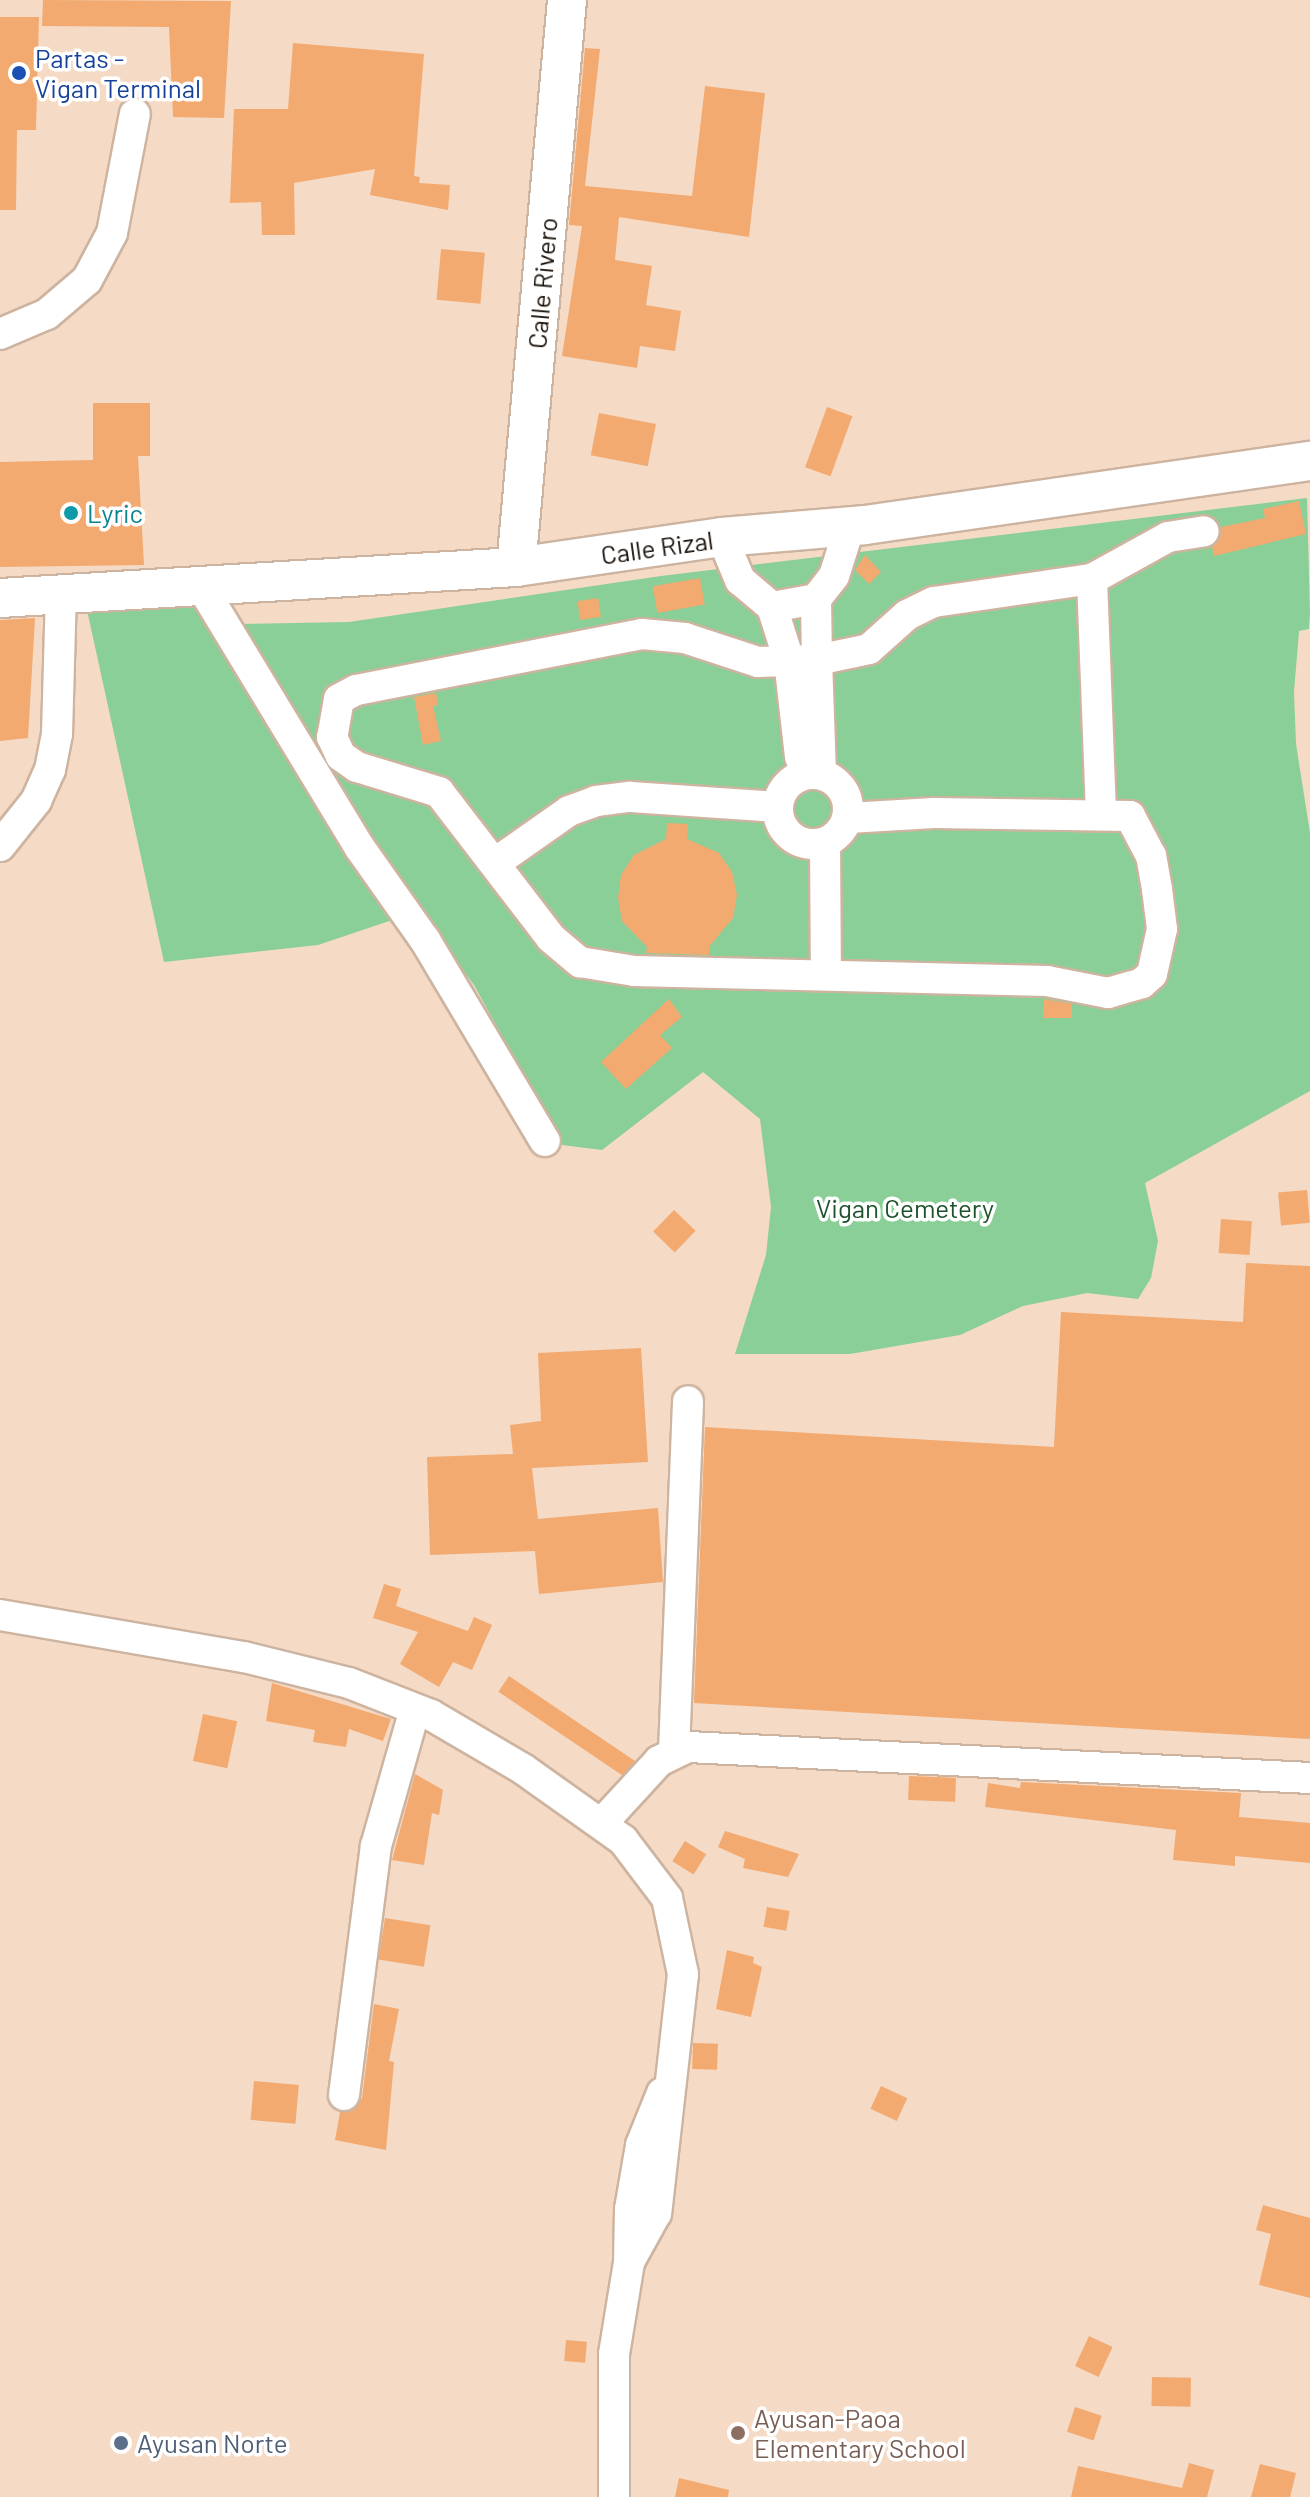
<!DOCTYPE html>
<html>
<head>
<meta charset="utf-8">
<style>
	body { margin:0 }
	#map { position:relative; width:1310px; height:2497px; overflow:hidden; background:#f5dac6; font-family:Barlow,sans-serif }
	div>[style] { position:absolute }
	.green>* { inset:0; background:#89cf97 }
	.building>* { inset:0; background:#f2aa70; transform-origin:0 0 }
	.roads { filter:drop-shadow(2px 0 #cdb4a0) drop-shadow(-2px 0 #cdb4a0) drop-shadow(0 2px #cdb4a0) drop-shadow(0 -2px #cdb4a0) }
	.minor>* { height:30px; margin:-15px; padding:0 15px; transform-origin:15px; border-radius:15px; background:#fff }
	.minor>.ring { margin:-15px; padding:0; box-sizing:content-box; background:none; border:30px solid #fff; border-radius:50% }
	.major>* { height:38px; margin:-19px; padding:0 19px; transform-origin:19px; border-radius:19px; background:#fff }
	.dots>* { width:22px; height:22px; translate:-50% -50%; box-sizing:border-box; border:4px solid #fff; border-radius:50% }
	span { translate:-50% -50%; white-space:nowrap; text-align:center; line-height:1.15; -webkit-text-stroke:7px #fff; paint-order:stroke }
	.transit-label { font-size:26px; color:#164399 }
	.left { translate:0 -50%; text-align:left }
	.street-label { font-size:26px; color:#1a110a }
	.culture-label { font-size:26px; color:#0d838f }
	.park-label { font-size:26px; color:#1d522b }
	.education-label { font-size:26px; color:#785e54 }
	.service-label { font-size:26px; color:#4e5e75 }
</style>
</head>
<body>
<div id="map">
	<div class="green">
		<div style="clip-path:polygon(1307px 498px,1310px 613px,1309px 629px,1299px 631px,1294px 692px,1296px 744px,1310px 833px,1310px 1091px,1145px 1183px,1158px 1241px,1151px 1278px,1138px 1299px,1087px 1293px,1023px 1306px,960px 1335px,850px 1354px,735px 1354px,766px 1255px,771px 1207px,760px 1119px,703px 1072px,602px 1150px,562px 1145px,474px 985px,419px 911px,318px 945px,164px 962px,85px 601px,222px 596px,238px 624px,349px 622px,661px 576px)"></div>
	</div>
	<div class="building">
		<div style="clip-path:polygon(43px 0,231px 1px,224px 118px,173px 117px,169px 27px,42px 26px)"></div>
		<div style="clip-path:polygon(0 17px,39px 17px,36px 130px,17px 130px,16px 210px,0 210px)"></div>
		<div style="clip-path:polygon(293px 43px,424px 54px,414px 176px,420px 177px,419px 183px,450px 185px,448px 210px,370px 195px,375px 169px,294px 183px,295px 235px,262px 235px,261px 202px,230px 203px,234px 109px,288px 109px)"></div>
		<div style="clip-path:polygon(585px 48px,600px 49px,585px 186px,692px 196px,705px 86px,765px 93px,749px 237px,619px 217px,615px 260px,652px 266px,646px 305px,681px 311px,675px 351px,640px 346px,637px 368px,562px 356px,582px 226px,569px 225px)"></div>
		<div style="left:441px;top:249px;width:44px;height:51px;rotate:5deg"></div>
		<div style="clip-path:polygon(93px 403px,150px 403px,150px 456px,138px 456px,144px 565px,0 567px,0 462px,93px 460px)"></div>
		<div style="left:827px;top:407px;width:27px;height:64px;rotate:20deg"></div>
		<div style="left:599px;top:413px;width:58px;height:43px;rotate:11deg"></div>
		<div style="clip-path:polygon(1299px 501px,1306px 534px,1214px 556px,1212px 547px,1221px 527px,1265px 518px,1263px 509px)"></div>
		<div style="clip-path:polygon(865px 555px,881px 572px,869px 584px,855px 570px)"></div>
		<div style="left:700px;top:578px;width:27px;height:48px;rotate:80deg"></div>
		<div style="left:598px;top:598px;width:19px;height:21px;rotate:81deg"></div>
		<div style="clip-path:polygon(35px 618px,28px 738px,0 741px,0 620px)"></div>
		<div style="clip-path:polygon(436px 693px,438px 705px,433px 706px,441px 741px,423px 745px,414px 697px)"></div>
		<div style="clip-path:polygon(667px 823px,688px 824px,687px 839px,719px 853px,732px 872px,737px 895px,733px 918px,709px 947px,709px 955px,646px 953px,647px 947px,622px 921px,618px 898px,621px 875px,634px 855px,666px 839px)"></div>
		<div style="clip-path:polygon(669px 999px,682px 1017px,660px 1035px,672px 1048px,626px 1089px,601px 1062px)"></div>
		<div style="clip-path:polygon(1044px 999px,1072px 1004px,1072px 1018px,1043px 1018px)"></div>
		<div style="left:1307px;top:1190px;width:33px;height:29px;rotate:85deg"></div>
		<div style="left:674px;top:1210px;width:30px;height:30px;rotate:44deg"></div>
		<div style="left:1221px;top:1219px;width:31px;height:34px;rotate:4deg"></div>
		<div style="clip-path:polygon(1246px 1263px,1310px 1266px,1310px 1739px,694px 1703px,705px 1427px,1054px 1447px,1061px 1312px,1243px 1322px)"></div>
		<div style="clip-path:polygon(641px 1348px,648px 1462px,532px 1468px,538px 1519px,658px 1508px,663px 1582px,539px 1594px,535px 1551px,430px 1555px,427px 1457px,513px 1454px,510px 1425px,541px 1421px,538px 1353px)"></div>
		<div style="clip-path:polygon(384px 1584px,401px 1589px,396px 1606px,468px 1631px,474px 1617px,492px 1625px,472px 1670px,453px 1662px,439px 1687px,400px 1664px,418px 1632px,373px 1618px)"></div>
		<div style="left:509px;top:1676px;width:152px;height:19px;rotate:34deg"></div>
		<div style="clip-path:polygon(272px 1683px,391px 1719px,383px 1741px,349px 1729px,346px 1747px,313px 1742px,315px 1730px,266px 1721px)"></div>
		<div style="left:203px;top:1714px;width:35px;height:48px;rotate:12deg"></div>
		<div style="clip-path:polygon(415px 1774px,443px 1790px,439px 1815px,432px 1813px,424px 1865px,392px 1860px)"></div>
		<div style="left:909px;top:1776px;width:47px;height:24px;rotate:2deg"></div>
		<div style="clip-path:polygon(1021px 1782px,1241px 1793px,1239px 1817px,1310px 1823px,1310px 1863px,1235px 1856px,1235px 1866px,1173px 1860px,1176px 1830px,985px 1807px,988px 1783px,1020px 1788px)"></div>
		<div style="clip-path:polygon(725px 1831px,799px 1854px,788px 1877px,743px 1868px,745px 1859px,718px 1847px)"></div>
		<div style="left:685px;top:1841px;width:25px;height:24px;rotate:32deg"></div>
		<div style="left:767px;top:1907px;width:23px;height:20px;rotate:10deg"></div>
		<div style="left:385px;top:1918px;width:46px;height:42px;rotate:9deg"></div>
		<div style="clip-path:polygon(727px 1950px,754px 1957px,753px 1963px,762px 1967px,751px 2017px,716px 2009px)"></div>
		<div style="clip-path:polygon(374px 2004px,399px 2009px,389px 2061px,394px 2062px,386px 2150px,335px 2140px,340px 2112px,352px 2111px,362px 2098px)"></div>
		<div style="left:693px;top:2043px;width:25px;height:26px;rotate:2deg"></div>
		<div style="left:254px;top:2081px;width:45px;height:39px;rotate:5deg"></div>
		<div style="left:881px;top:2086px;width:29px;height:25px;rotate:25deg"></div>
		<div style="clip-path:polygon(1263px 2205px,1310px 2218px,1310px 2298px,1259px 2285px,1271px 2234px,1256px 2230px)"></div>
		<div style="left:1089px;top:2336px;width:26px;height:33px;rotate:25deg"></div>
		<div style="left:566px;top:2340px;width:21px;height:21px;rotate:5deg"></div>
		<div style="left:1152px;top:2377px;width:39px;height:29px;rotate:1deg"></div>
		<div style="left:1075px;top:2407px;width:28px;height:26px;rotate:18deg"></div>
		<div style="clip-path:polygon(1189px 2463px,1214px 2470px,1207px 2497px,1071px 2497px,1078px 2466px,1182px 2488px)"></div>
		<div style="clip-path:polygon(1260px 2464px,1296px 2473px,1290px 2497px,1251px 2497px)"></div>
		<div style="clip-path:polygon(679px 2478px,729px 2490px,728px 2497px,675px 2497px)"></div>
	</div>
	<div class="roads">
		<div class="minor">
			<div style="left:0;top:334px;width:51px;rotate:-23.1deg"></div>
			<div style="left:47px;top:314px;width:52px;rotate:-40.4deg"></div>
			<div style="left:87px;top:280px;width:53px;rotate:-62deg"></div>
			<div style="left:112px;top:233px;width:121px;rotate:-79.1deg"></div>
			<div style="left:722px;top:537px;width:47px;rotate:67.3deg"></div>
			<div style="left:740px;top:580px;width:42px;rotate:40.2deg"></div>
			<div style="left:772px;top:607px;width:45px;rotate:-10.3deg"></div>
			<div style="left:816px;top:599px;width:29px;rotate:-52deg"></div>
			<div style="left:834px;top:576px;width:52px;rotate:-72.3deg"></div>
			<div style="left:1092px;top:579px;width:233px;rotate:87.8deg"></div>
			<div style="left:203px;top:589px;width:303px;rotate:58.8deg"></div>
			<div style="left:360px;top:848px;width:113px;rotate:54.8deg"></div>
			<div style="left:425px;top:940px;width:234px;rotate:59.2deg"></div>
			<div style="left:816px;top:599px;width:61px;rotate:89.1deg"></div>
			<div style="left:817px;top:660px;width:59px;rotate:178.1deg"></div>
			<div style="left:758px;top:662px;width:77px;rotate:-161.8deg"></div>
			<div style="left:685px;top:638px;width:43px;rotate:-174.7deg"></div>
			<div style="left:642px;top:634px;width:291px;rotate:168.9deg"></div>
			<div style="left:356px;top:690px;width:19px;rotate:152deg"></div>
			<div style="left:339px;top:699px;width:39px;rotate:100deg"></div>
			<div style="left:332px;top:737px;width:21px;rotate:65deg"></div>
			<div style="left:341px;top:756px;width:19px;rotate:35deg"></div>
			<div style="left:357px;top:767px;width:86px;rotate:17deg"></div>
			<div style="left:439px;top:792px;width:184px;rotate:52.5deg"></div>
			<div style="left:551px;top:938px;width:38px;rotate:40deg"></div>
			<div style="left:580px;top:962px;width:55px;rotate:9.5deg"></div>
			<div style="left:634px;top:971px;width:413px;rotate:1.4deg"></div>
			<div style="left:1047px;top:981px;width:62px;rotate:11.1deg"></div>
			<div style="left:1108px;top:993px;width:35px;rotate:-16deg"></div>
			<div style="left:1142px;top:983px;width:13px;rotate:-42deg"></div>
			<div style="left:1152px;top:974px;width:46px;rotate:-77.5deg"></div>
			<div style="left:1162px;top:929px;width:40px;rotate:-97.1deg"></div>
			<div style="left:1157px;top:889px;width:34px;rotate:-100deg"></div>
			<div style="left:1151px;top:856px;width:45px;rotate:-117.7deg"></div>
			<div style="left:1130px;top:816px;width:196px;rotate:-179.1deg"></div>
			<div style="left:934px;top:813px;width:86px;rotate:176.7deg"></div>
			<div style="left:772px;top:607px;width:56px;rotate:72.2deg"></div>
			<div style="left:789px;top:660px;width:98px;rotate:83.5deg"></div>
			<div class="ring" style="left:778px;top:774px;width:40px;height:40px"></div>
			<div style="left:821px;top:774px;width:114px;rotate:-92deg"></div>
			<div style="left:817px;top:660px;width:53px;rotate:-11.9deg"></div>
			<div style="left:869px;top:649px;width:51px;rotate:-41.8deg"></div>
			<div style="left:907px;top:615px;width:30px;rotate:-26deg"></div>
			<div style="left:934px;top:602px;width:160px;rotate:-8.3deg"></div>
			<div style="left:1092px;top:579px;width:87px;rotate:-28.9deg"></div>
			<div style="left:1168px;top:537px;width:36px;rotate:-9deg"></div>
			<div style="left:825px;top:843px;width:130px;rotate:89.6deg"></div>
			<div style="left:0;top:846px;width:58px;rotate:-51.3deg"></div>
			<div style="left:36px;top:801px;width:34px;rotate:-66deg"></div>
			<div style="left:50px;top:770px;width:37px;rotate:-79deg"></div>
			<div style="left:57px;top:734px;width:142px;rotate:-88.4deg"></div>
			<div style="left:495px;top:863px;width:90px;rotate:-35.1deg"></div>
			<div style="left:569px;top:811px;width:29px;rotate:-20deg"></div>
			<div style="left:596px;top:801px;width:35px;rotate:-7deg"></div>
			<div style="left:631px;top:797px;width:147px;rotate:3.9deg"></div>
			<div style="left:0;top:1615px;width:248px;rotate:9.8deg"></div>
			<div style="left:244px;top:1657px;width:108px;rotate:13.9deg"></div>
			<div style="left:349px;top:1683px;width:88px;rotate:21.3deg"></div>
			<div style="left:431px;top:1715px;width:107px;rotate:30.4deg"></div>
			<div style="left:523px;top:1769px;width:123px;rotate:35.4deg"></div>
			<div style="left:623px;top:1840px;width:73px;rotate:52.8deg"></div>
			<div style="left:667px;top:1898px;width:78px;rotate:78.1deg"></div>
			<div style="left:683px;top:1974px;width:241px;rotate:96.4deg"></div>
			<div style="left:656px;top:2213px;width:56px;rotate:118.9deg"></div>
			<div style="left:674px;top:1751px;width:350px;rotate:-87.7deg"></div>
			<div style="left:603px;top:1822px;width:83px;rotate:-47.4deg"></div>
			<div style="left:659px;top:1761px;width:32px;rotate:-26deg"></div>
			<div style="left:688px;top:1747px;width:623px;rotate:2.85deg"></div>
			<div style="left:344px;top:2095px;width:251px;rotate:-82.7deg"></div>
			<div style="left:376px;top:1846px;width:142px;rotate:-74.1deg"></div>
			<div style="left:614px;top:2497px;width:143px;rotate:-90deg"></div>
			<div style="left:614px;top:2354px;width:93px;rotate:-80.7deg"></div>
			<div style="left:629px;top:2262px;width:53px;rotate:-88.9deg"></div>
			<div style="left:630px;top:2209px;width:65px;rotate:-80.2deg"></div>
			<div style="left:641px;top:2145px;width:56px;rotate:-68deg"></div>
		</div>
		<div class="major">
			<div style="left:516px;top:567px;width:569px;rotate:-84.86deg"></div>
			<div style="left:0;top:598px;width:517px;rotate:-3.44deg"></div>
			<div style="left:516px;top:567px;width:208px;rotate:-8.3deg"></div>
			<div style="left:722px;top:537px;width:144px;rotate:-4.8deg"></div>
			<div style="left:865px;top:525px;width:450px;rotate:-8.2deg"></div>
		</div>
	</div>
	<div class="dots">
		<div style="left:19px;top:73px;background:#1a4fb4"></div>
		<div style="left:71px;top:513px;background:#0f9aa8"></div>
		<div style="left:738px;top:2433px;background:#8d6e63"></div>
		<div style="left:121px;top:2443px;background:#5c6f8a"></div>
	</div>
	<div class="transit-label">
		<span class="left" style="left:35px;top:73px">Partas -<br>Vigan Terminal</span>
	</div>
	<div class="street-label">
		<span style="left:542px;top:283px;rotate:-85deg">Calle Rivero</span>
		<span style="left:657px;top:547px;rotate:-8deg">Calle Rizal</span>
	</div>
	<div class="culture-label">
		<span class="left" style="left:87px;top:513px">Lyric</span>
	</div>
	<div class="park-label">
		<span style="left:905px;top:1208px">Vigan Cemetery</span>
	</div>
	<div class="education-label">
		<span class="left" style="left:754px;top:2433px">Ayusan-Paoa<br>Elementary School</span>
	</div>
	<div class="service-label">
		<span class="left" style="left:137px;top:2443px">Ayusan Norte</span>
	</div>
</div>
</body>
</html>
